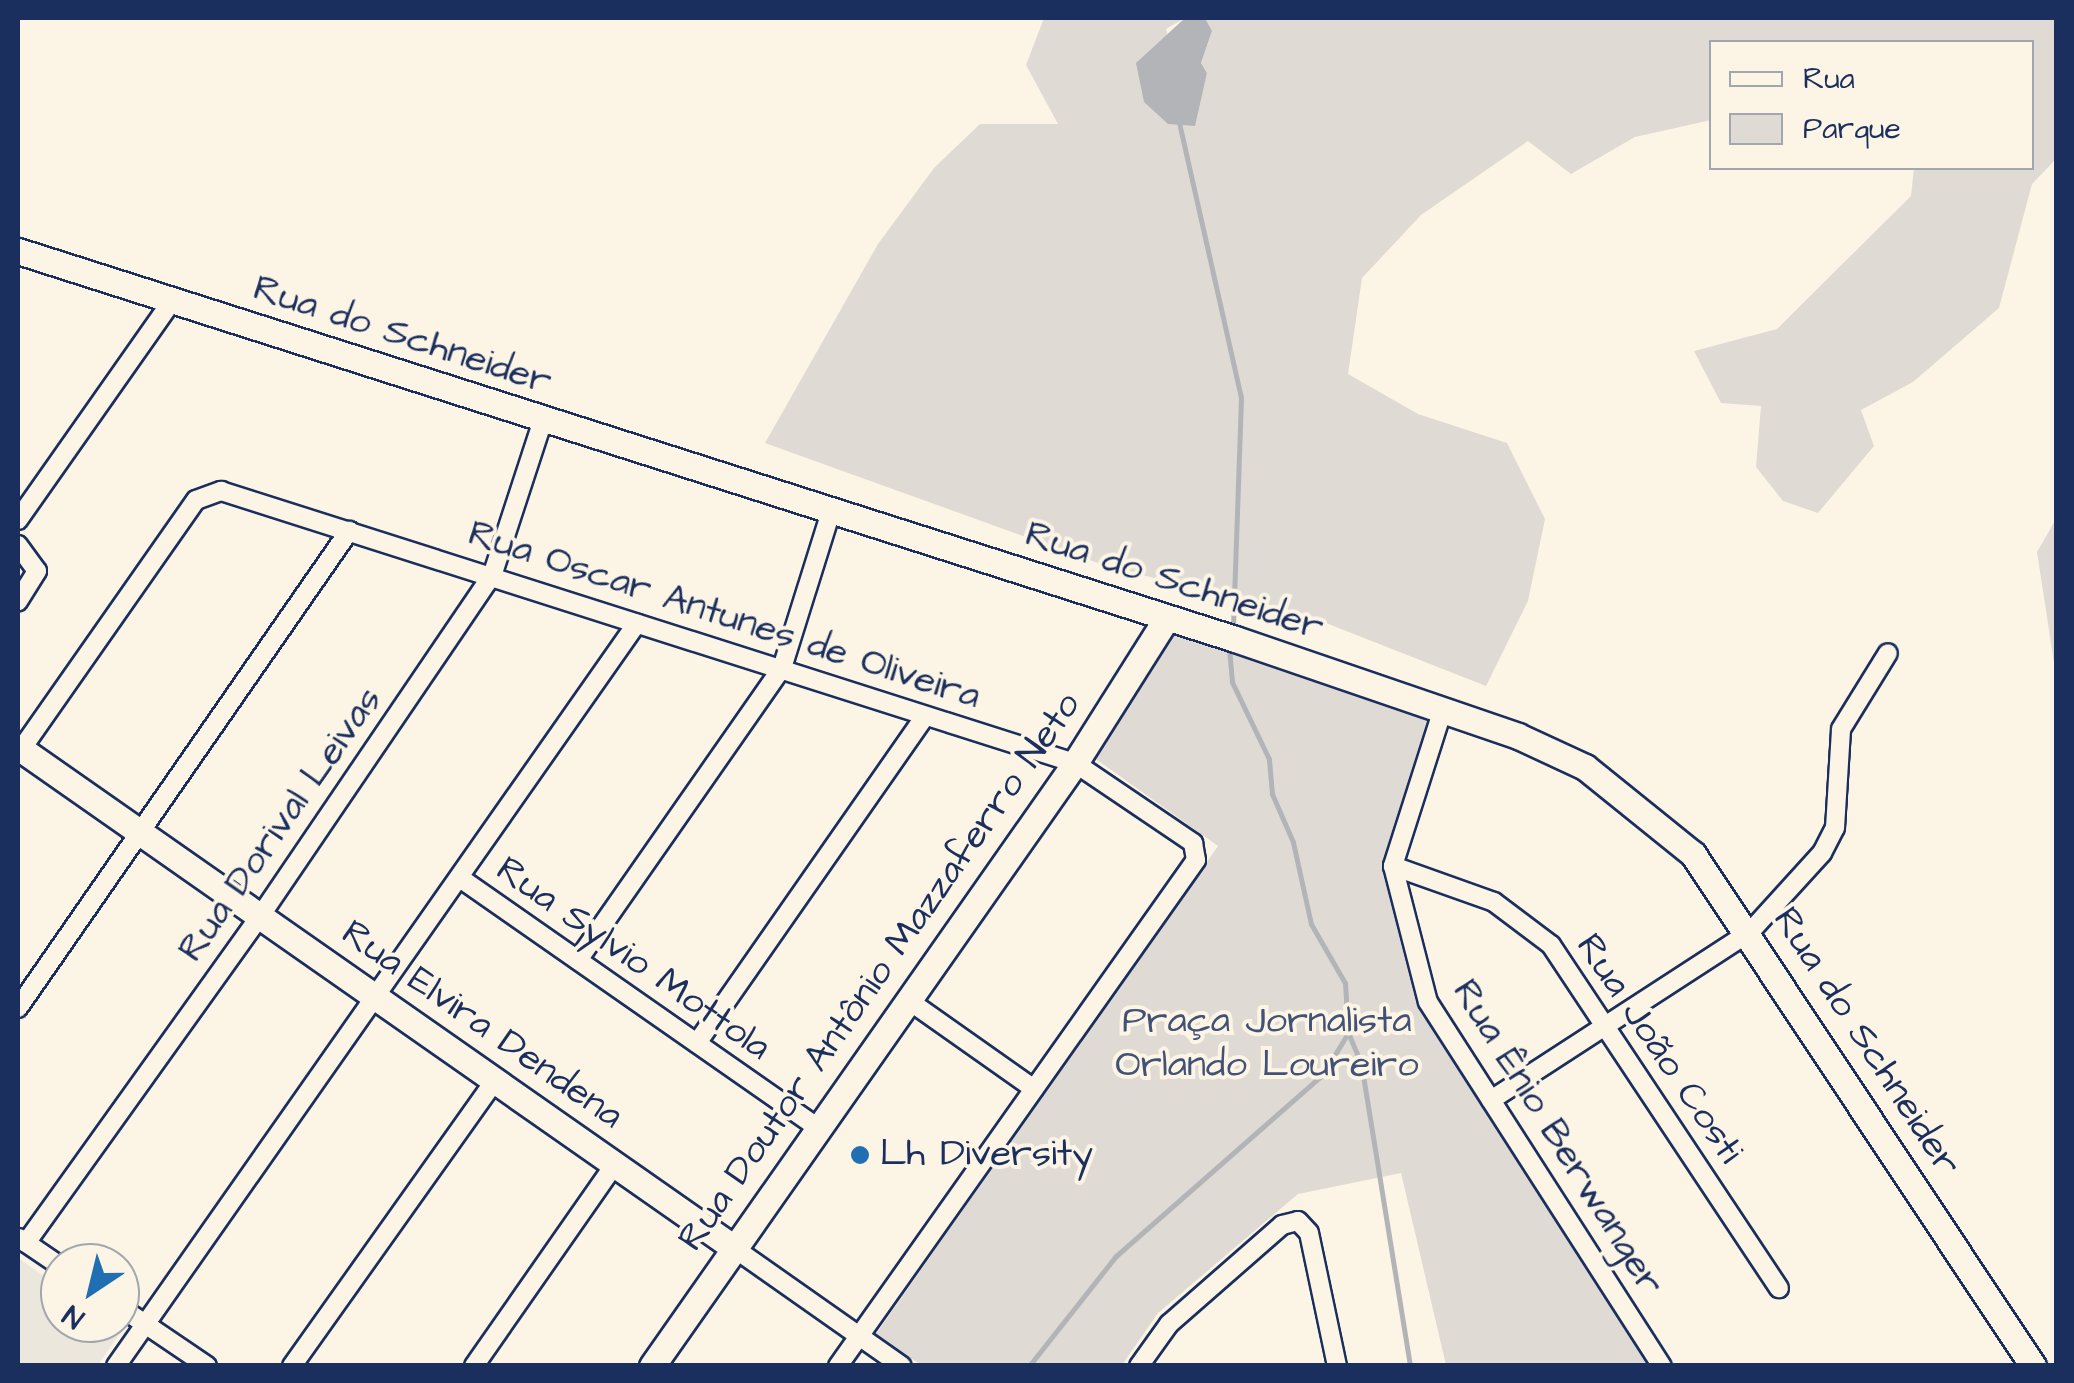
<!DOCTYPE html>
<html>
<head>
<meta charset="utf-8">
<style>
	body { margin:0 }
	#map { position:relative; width:2074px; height:1383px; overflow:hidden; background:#fcf5e5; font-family:"Architects Daughter",sans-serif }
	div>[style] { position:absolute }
	.built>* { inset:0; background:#ece7dc }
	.green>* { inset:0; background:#dfdbd4 }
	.water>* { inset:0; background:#b2b4b8 }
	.stream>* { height:5px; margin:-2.5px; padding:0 2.5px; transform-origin:2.5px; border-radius:2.5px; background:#b2b4b8 }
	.roads { filter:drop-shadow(2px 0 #1b2f5e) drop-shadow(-2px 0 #1b2f5e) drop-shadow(0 2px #1b2f5e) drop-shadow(0 -2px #1b2f5e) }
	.street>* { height:18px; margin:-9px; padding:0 9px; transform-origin:9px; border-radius:9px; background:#fcf5e5 }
	.secondary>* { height:25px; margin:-12.5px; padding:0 12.5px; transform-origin:12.5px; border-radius:12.5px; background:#fcf5e5 }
	.dots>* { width:28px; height:28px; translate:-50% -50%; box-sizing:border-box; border:5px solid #fcf5e5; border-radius:50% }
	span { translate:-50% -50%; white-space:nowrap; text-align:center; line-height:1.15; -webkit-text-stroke:8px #fcf5e5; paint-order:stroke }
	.street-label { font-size:38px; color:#1b2f5e }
	.park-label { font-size:38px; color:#425176 }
	.poi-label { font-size:38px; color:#1b2f5e }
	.left { translate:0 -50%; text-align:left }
	.frame { position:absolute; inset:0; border:20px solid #1b2f5e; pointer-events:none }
	.legend { position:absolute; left:1709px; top:40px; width:325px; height:130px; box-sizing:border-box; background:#fcf5e5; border:2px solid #a2a6af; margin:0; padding:12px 18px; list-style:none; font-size:30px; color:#1b2f5e }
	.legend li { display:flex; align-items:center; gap:20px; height:50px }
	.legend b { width:50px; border:2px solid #a2a6af }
	.north { position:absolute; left:40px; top:1243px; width:100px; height:100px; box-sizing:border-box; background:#fcf5e5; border:2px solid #a2a6af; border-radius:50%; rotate:215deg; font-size:28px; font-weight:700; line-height:40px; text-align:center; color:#1b2f5e }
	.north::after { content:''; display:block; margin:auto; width:35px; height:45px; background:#1f6fb2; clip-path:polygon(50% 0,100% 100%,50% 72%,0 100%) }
</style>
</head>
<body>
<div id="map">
	<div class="built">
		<div style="clip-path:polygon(18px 1258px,60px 1287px,60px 1323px,112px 1323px,122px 1330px,98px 1365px,18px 1365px)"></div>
	</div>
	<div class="green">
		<div style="clip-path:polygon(1044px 18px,1185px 18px,1166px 29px,1194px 126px,1207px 73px,1201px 63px,1212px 31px,1205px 18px,2056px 18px,2056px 159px,2032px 184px,1999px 308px,1913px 382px,1861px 410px,1874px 446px,1818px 513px,1783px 501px,1756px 467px,1761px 406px,1721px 403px,1694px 351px,1777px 329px,1911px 196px,1914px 168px,2032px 168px,2032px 42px,1712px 42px,1711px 120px,1635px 137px,1571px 174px,1528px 141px,1421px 215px,1362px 278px,1348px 374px,1418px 414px,1507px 443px,1545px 519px,1528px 601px,1486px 686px,1303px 614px,1109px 567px,765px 443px,878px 244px,934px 168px,980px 124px,1058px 124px,1026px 65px)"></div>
		<div style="clip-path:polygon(2056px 519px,2056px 676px,2037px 552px)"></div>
		<div style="clip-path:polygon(1178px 629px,1432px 714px,1381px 866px,1419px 1007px,1649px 1365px,1446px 1365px,1401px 1173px,1298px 1194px,1158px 1313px,1122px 1365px,921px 1365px,876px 1334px,1218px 846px,1090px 755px)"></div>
	</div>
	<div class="water">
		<div style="clip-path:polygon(1185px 18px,1205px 18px,1212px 31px,1201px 63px,1207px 73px,1195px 126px,1168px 124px,1144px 102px,1136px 63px)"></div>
	</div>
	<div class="stream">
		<div style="left:1178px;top:118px;width:287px;rotate:77.3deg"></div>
		<div style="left:1241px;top:398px;width:231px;rotate:92deg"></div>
		<div style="left:1349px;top:1035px;width:30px;rotate:67deg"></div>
		<div style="left:1361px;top:1063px;width:307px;rotate:80.8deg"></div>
		<div style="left:1029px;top:1366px;width:140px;rotate:-51.7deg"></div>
		<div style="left:1116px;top:1256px;width:276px;rotate:-41.3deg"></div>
		<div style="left:1323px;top:1074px;width:48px;rotate:-58.6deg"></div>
		<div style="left:1348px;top:1033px;width:50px;rotate:-93.4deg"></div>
		<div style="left:1345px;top:983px;width:68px;rotate:-120deg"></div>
		<div style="left:1311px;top:924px;width:84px;rotate:-102.4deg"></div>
		<div style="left:1293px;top:842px;width:52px;rotate:-113.6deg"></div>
		<div style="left:1272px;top:794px;width:35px;rotate:-95deg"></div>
		<div style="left:1269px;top:759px;width:85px;rotate:-115.7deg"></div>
		<div style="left:1232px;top:682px;width:37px;rotate:-95deg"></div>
	</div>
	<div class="roads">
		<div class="street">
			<div style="left:18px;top:520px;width:268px;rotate:-54.9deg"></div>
			<div style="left:18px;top:545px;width:32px;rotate:54deg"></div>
			<div style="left:37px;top:571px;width:36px;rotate:122deg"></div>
			<div style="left:1443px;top:709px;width:165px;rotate:107.7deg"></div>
			<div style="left:1393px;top:866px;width:140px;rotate:75.6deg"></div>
			<div style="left:1428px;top:1002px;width:433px;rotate:57.3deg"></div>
			<div style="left:18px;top:754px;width:310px;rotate:-55deg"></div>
			<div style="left:196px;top:500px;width:27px;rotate:-20deg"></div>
			<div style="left:221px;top:491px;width:896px;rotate:17.67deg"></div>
			<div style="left:1075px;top:763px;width:143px;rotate:34.1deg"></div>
			<div style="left:1193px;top:843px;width:17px;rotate:80deg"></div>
			<div style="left:1196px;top:860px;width:620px;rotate:125.28deg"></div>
			<div style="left:1393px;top:866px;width:107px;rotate:19.6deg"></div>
			<div style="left:1494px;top:902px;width:71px;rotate:37deg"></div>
			<div style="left:1551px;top:945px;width:412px;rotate:56.4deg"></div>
			<div style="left:460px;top:878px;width:437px;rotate:34.9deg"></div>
			<div style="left:578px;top:960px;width:356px;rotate:-55.1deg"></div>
			<div style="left:782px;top:668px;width:164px;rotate:-72.6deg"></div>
			<div style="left:908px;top:1000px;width:154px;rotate:35.2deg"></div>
			<div style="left:18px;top:1008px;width:581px;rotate:-55.24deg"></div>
			<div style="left:697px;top:1043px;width:399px;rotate:-55.1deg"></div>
			<div style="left:1491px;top:1100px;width:309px;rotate:-33deg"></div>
			<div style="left:1750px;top:932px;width:107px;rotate:-47.7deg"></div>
			<div style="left:1822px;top:853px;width:28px;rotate:-63deg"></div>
			<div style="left:1835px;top:828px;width:99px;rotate:-86.5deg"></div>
			<div style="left:1841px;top:729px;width:89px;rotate:-58.3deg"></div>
			<div style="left:19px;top:1238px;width:50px;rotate:34.3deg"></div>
			<div style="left:26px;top:1243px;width:403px;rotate:-54.4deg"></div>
			<div style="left:261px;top:915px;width:413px;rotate:-55.8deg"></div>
			<div style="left:493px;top:573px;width:161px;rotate:-71.9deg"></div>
			<div style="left:734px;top:1248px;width:205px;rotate:35.1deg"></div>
			<div style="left:120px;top:1307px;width:105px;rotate:34.1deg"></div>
			<div style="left:116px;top:1366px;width:907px;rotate:-54.96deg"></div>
			<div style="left:292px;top:1366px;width:349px;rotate:-54.6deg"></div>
			<div style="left:474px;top:1366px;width:245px;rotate:-55.1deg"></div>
			<div style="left:1139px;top:1366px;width:52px;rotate:-54.5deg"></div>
			<div style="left:1169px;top:1324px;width:150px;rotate:-41.2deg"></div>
			<div style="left:1282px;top:1225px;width:16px;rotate:-14deg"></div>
			<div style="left:1298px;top:1221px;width:16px;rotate:47deg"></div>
			<div style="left:1309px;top:1233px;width:136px;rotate:78.1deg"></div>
		</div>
		<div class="secondary">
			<div style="left:18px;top:251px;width:1277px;rotate:17.68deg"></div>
			<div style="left:1235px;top:639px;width:299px;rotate:18.9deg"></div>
			<div style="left:1518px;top:736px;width:74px;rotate:24.8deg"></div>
			<div style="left:1585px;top:767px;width:139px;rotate:38.9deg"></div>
			<div style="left:1693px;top:854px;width:615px;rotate:56.41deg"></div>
			<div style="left:18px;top:747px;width:874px;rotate:34.98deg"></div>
			<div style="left:652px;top:1366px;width:737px;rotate:-54.95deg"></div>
			<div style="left:1075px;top:763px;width:170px;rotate:-57.7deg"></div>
		</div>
	</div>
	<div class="dots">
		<div style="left:860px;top:1155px;background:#1f6fb2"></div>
	</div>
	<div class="street-label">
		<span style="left:402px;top:336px;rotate:18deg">Rua do Schneider</span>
		<span style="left:1174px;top:582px;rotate:18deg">Rua do Schneider</span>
		<span style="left:724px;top:616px;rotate:18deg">Rua Oscar Antunes de Oliveira</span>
		<span style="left:281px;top:825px;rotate:-55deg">Rua Dorival Leivas</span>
		<span style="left:633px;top:959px;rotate:35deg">Rua Sylvio Mottola</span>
		<span style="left:880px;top:972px;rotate:-55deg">Rua Doutor Antônio Mazzaferro Neto</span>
		<span style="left:482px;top:1025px;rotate:35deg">Rua Elvira Dendena</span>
		<span style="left:1866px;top:1042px;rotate:57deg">Rua do Schneider</span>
		<span style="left:1659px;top:1049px;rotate:56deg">Rua João Costi</span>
		<span style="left:1557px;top:1138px;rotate:58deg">Rua Ênio Berwanger</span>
	</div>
	<div class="park-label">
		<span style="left:1267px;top:1044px">Praça Jornalista<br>Orlando Loureiro</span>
	</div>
	<div class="poi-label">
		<span class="left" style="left:880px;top:1155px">Lh Diversity</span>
	</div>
	<div class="frame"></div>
	<ul class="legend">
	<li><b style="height:12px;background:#fcf5e5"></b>Rua</li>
	<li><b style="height:28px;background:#dfdbd4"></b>Parque</li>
	</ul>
	<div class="north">N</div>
</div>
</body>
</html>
